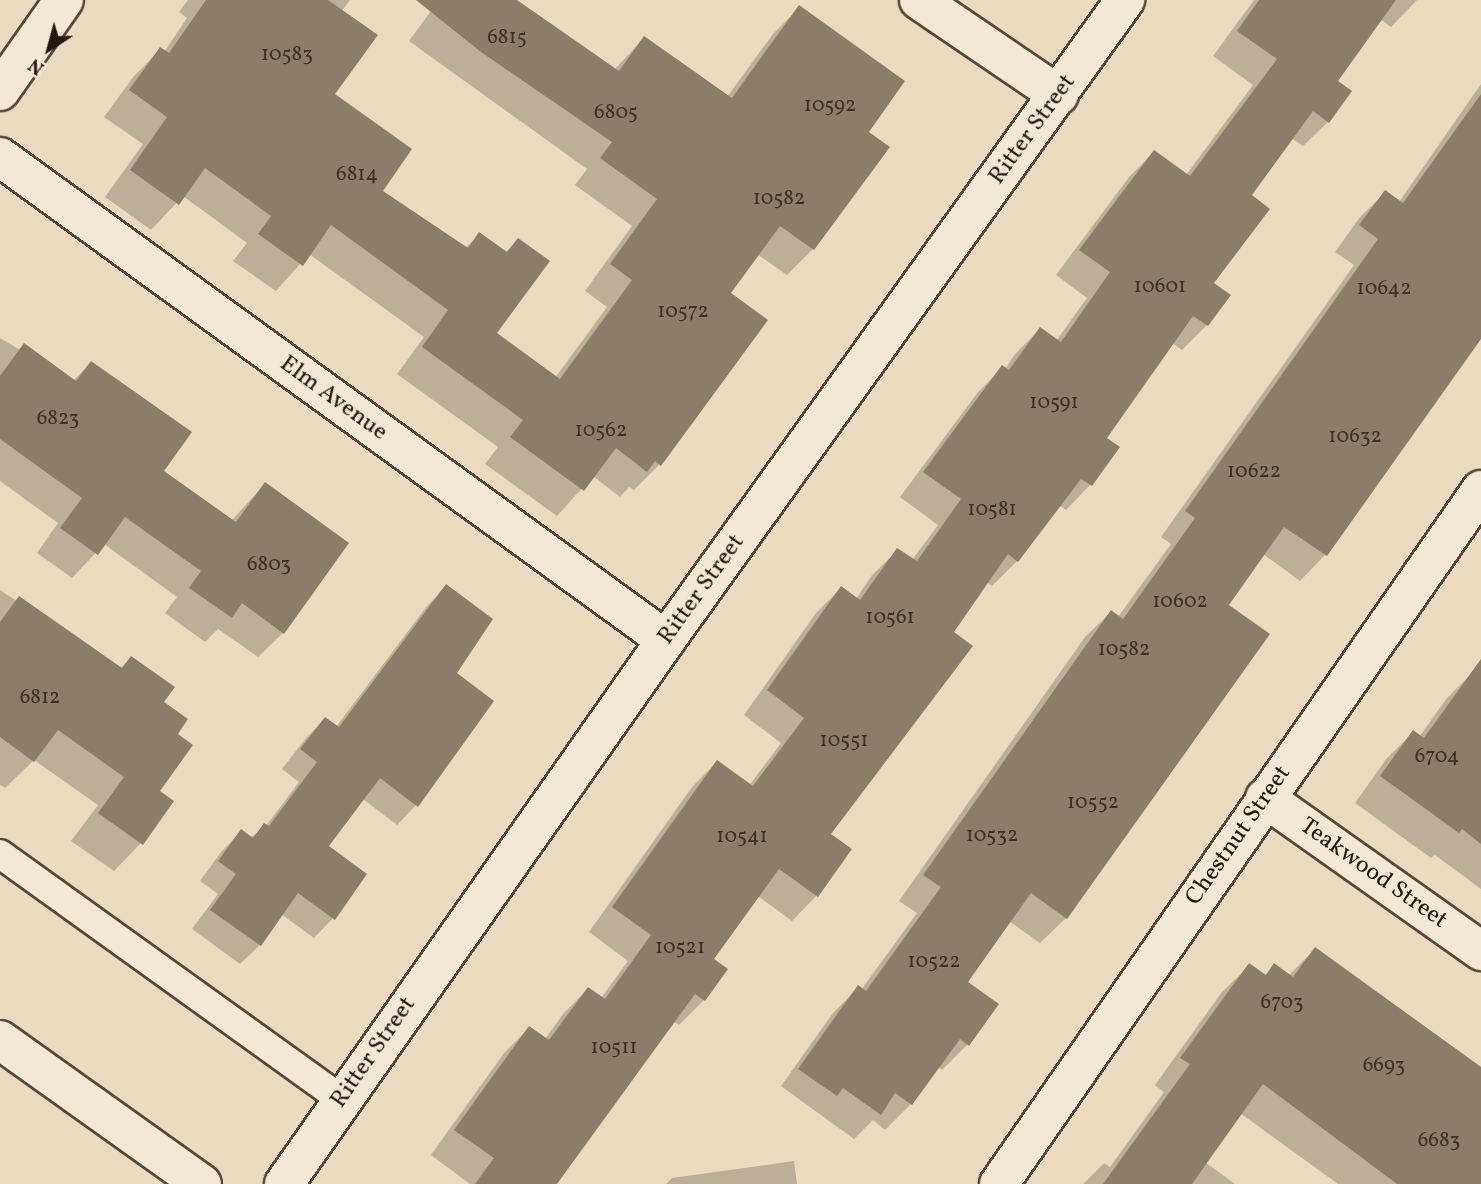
<!DOCTYPE html>
<html>
<head>
<meta charset="utf-8">
<style>
	body { margin:0 }
	#map { position:relative; width:1481px; height:1184px; overflow:hidden; background:#ecdabe; font-family:Vollkorn,serif }
	div>[style] { position:absolute }
	.shadow>* { inset:0; background:#0003 }
	.building>* { inset:0; background:#8b7d6a }
	.roads { filter:drop-shadow(2px 0 #54483c) drop-shadow(-2px 0 #54483c) drop-shadow(0 2px #54483c) drop-shadow(0 -2px #54483c) }
	.service>* { height:28px; margin:-14px; padding:0 14px; transform-origin:14px; border-radius:14px; background:#f3e7d5 }
	.minor>* { height:38px; margin:-19px; padding:0 19px; transform-origin:19px; border-radius:19px; background:#f3e7d5 }
	.secondary>* { height:38px; margin:-19px; padding:0 19px; transform-origin:19px; border-radius:19px; background:#f3e7d5 }
	span { translate:-50% -50%; white-space:nowrap; text-align:center; line-height:1.15; -webkit-text-stroke:5px #f3e7d5; paint-order:stroke }
	.number-label { font-size:21px; color:#3c3126 }
	.number-label span { -webkit-text-stroke-width:0 }
	.street-label { font-size:24px; color:#211810 }
	.north { position:absolute; left:14px; top:14px; width:70px; height:70px; -webkit-text-stroke:5px #f3e7d5; paint-order:stroke; rotate:216deg; font-size:19px; font-weight:700; line-height:28px; text-align:center; color:#211810 }
	.north::after { content:''; display:block; margin:auto; width:24px; height:32px; background:#211810; clip-path:polygon(50% 0,100% 100%,50% 72%,0 100%) }
</style>
</head>
<body>
<div id="map">
	<div class="shadow">
		<div style="clip-path:polygon(188px 0,350px 0,341px 12px,333px 95px,380px 191px,465px 248px,480px 234px,505px 253px,518px 240px,495px 334px,555px 378px,607px 307px,585px 291px,632px 226px,575px 185px,587px 169px,409px 41px,439px 0,514px 0,614px 70px,644px 38px,727px 97px,773px 34px,799px 8px,866px 132px,887px 148px,813px 249px,787px 275px,757px 254px,728px 293px,660px 464px,634px 490px,629px 487px,620px 497px,593px 476px,557px 516px,485px 464px,498px 447px,397px 374px,424px 337px,309px 254px,276px 291px,233px 261px,247px 243px,183px 196px,151px 230px,105px 197px,143px 144px,104px 117px,134px 76px,160px 50px,164px 52px,187px 18px,179px 12px)"></div>
		<div style="clip-path:polygon(1254px 0,1417px 0,1391px 27px,1380px 19px,1335px 81px,1328px 122px,1303px 146px,1291px 138px,1249px 196px,1211px 283px,1207px 325px,1182px 350px,1172px 343px,1104px 438px,1118px 448px,1090px 485px,1066px 510px,1059px 505px,1017px 561px,992px 586px,987px 582px,951px 632px,828px 834px,816px 896px,792px 921px,758px 896px,712px 959px,726px 969px,704px 1000px,679px 1025px,673px 1021px,555px 1184px,470px 1184px,431px 1155px,504px 1053px,529px 1028px,545px 1039px,563px 1014px,588px 989px,601px 998px,628px 961px,589px 932px,692px 787px,717px 762px,749px 786px,781px 743px,744px 715px,816px 613px,841px 588px,856px 599px,872px 575px,897px 551px,912px 560px,938px 525px,900px 497px,978px 392px,1003px 367px,1005px 369px,1015px 354px,1040px 329px,1056px 341px,1087px 298px,1056px 275px,1129px 177px,1154px 152px,1186px 175px,1253px 85px,1213px 56px)"></div>
		<div style="clip-path:polygon(1481px 84px,1481px 338px,1325px 555px,1300px 581px,1263px 554px,1227px 606px,1066px 918px,1040px 943px,1009px 921px,966px 982px,967px 1045px,942px 1070px,938px 1067px,911px 1104px,885px 1130px,873px 1120px,854px 1139px,781px 1086px,833px 1013px,858px 988px,861px 990px,917px 913px,899px 901px,1085px 637px,1111px 612px,1118px 617px,1171px 544px,1161px 537px,1354px 265px,1335px 252px,1360px 217px,1386px 192px,1399px 202px)"></div>
		<div style="clip-path:polygon(0 338px,73px 381px,91px 363px,162px 472px,231px 521px,265px 484px,283px 633px,258px 657px,218px 629px,205px 642px,165px 613px,177px 597px,104px 544px,72px 578px,37px 553px,58px 523px,0 481px)"></div>
		<div style="clip-path:polygon(446px 587px,454px 673px,416px 805px,397px 825px,363px 799px,327px 847px,333px 918px,314px 938px,281px 914px,260px 945px,240px 964px,192px 929px,218px 894px,200px 881px,222px 851px,241px 832px,250px 838px,266px 826px,299px 782px,282px 769px,306px 738px,325px 719px,336px 727px,427px 606px)"></div>
		<div style="clip-path:polygon(0 590px,120px 669px,131px 658px,162px 703px,175px 734px,141px 843px,114px 871px,71px 841px,98px 805px,34px 760px,5px 788px,0 785px)"></div>
		<div style="clip-path:polygon(1473px 672px,1481px 678px,1481px 889px,1435px 855px,1431px 858px,1355px 803px,1387px 758px,1414px 732px,1419px 737px,1447px 698px)"></div>
		<div style="clip-path:polygon(1315px 949px,1481px 1067px,1481px 1184px,1338px 1184px,1240px 1113px,1205px 1162px,1235px 1184px,1083px 1184px,1104px 1163px,1110px 1167px,1164px 1092px,1155px 1085px,1222px 992px,1249px 966px,1264px 976px,1274px 966px,1288px 976px)"></div>
		<div style="clip-path:polygon(794px 1161px,797px 1184px,666px 1184px,672px 1178px)"></div>
	</div>
	<div class="building">
		<div style="clip-path:polygon(206px 0,328px 0,378px 35px,335px 94px,412px 149px,383px 191px,468px 248px,479px 232px,507px 252px,518px 238px,550px 261px,497px 333px,560px 379px,632px 280px,610px 264px,657px 199px,600px 158px,612px 142px,481px 52px,416px 0,517px 0,619px 71px,644px 36px,732px 98px,799px 5px,905px 81px,869px 132px,890px 147px,814px 250px,780px 226px,731px 293px,768px 320px,661px 466px,655px 461px,647px 472px,616px 448px,584px 491px,510px 437px,523px 420px,422px 347px,448px 310px,331px 225px,303px 266px,258px 234px,271px 216px,205px 168px,179px 205px,130px 170px,167px 117px,129px 90px,160px 47px,169px 53px)"></div>
		<div style="clip-path:polygon(1259px 0,1396px 0,1338px 81px,1352px 91px,1329px 123px,1313px 111px,1252px 195px,1270px 209px,1214px 283px,1231px 295px,1208px 326px,1193px 316px,1107px 438px,1120px 447px,1092px 486px,1081px 479px,1018px 562px,1008px 554px,954px 632px,973px 646px,831px 834px,852px 849px,818px 897px,779px 869px,714px 959px,728px 969px,705px 1001px,695px 994px,557px 1184px,475px 1184px,494px 1158px,454px 1130px,529px 1026px,549px 1040px,588px 987px,605px 999px,651px 935px,612px 907px,717px 760px,753px 786px,804px 718px,767px 690px,841px 586px,860px 600px,897px 548px,917px 561px,961px 499px,923px 472px,1002px 365px,1009px 370px,1040px 327px,1061px 342px,1110px 272px,1079px 250px,1154px 150px,1190px 176px,1277px 59px,1237px 31px)"></div>
		<div style="clip-path:polygon(1481px 94px,1481px 339px,1327px 556px,1284px 527px,1229px 605px,1270px 634px,1067px 919px,1031px 893px,968px 982px,999px 1004px,969px 1046px,960px 1039px,912px 1105px,895px 1093px,881px 1115px,843px 1088px,837px 1096px,798px 1069px,858px 985px,866px 991px,941px 887px,923px 875px,1111px 610px,1123px 619px,1195px 518px,1185px 511px,1378px 239px,1359px 225px,1385px 190px,1403px 203px)"></div>
		<div style="clip-path:polygon(24px 343px,76px 381px,91px 361px,192px 432px,164px 471px,236px 522px,265px 482px,349px 543px,284px 634px,242px 603px,232px 618px,189px 588px,201px 571px,125px 517px,98px 555px,60px 528px,82px 498px,0 439px,0 376px)"></div>
		<div style="clip-path:polygon(446px 584px,493px 619px,457px 673px,494px 701px,418px 807px,380px 778px,329px 846px,367px 874px,335px 920px,298px 893px,261px 946px,210px 910px,236px 874px,218px 861px,241px 829px,253px 838px,264px 823px,269px 826px,317px 762px,300px 749px,325px 717px,339px 727px)"></div>
		<div style="clip-path:polygon(19px 596px,122px 668px,131px 656px,175px 687px,164px 702px,188px 719px,178px 734px,193px 745px,160px 791px,174px 801px,143px 845px,98px 813px,124px 777px,58px 730px,34px 762px,0 737px,0 622px)"></div>
		<div style="clip-path:polygon(1481px 659px,1481px 844px,1462px 829px,1459px 833px,1380px 776px,1413px 730px,1424px 738px)"></div>
		<div style="clip-path:polygon(1315px 947px,1481px 1067px,1481px 1184px,1397px 1184px,1263px 1084px,1192px 1184px,1103px 1184px,1190px 1064px,1180px 1058px,1249px 963px,1266px 975px,1274px 963px,1293px 977px)"></div>
	</div>
	<div class="roads">
		<div class="service">
			<div style="left:0;top:854px;width:420px;rotate:35.7deg"></div>
		</div>
		<div class="minor">
			<div style="left:919px;top:0;width:169px;rotate:34.2deg"></div>
			<div style="left:0;top:91px;width:111px;rotate:-54.9deg"></div>
			<div style="left:0;top:157px;width:823px;rotate:35.95deg"></div>
			<div style="left:1265px;top:798px;width:265px;rotate:35.3deg"></div>
			<div style="left:284px;top:1184px;width:665px;rotate:-54.92deg"></div>
			<div style="left:666px;top:640px;width:788px;rotate:-54.35deg"></div>
			<div style="left:999px;top:1184px;width:845px;rotate:-55.22deg"></div>
		</div>
		<div class="secondary">
			<div style="left:0;top:1040px;width:248px;rotate:35.5deg"></div>
		</div>
	</div>
	<div class="number-label">
		<span style="left:507px;top:38px">6815</span>
		<span style="left:287px;top:55px">10583</span>
		<span style="left:830px;top:106px">10592</span>
		<span style="left:616px;top:113px">6805</span>
		<span style="left:357px;top:175px">6814</span>
		<span style="left:779px;top:199px">10582</span>
		<span style="left:1160px;top:287px">10601</span>
		<span style="left:1384px;top:289px">10642</span>
		<span style="left:683px;top:312px">10572</span>
		<span style="left:1054px;top:403px">10591</span>
		<span style="left:58px;top:419px">6823</span>
		<span style="left:601px;top:431px">10562</span>
		<span style="left:1355px;top:437px">10632</span>
		<span style="left:1254px;top:472px">10622</span>
		<span style="left:992px;top:510px">10581</span>
		<span style="left:269px;top:565px">6803</span>
		<span style="left:1180px;top:602px">10602</span>
		<span style="left:890px;top:618px">10561</span>
		<span style="left:1124px;top:650px">10582</span>
		<span style="left:40px;top:698px">6812</span>
		<span style="left:844px;top:741px">10551</span>
		<span style="left:1437px;top:757px">6704</span>
		<span style="left:1093px;top:803px">10552</span>
		<span style="left:992px;top:836px">10532</span>
		<span style="left:742px;top:837px">10541</span>
		<span style="left:680px;top:948px">10521</span>
		<span style="left:934px;top:962px">10522</span>
		<span style="left:1282px;top:1003px">6703</span>
		<span style="left:614px;top:1048px">10511</span>
		<span style="left:1384px;top:1066px">6693</span>
		<span style="left:1439px;top:1141px">6683</span>
	</div>
	<div class="street-label">
		<span style="left:1033px;top:130px;rotate:-54deg">Ritter Street</span>
		<span style="left:333px;top:399px;rotate:36deg">Elm Avenue</span>
		<span style="left:702px;top:590px;rotate:-54deg">Ritter Street</span>
		<span style="left:1239px;top:836px;rotate:-55deg">Chestnut Street</span>
		<span style="left:1373px;top:874px;rotate:35deg">Teakwood Street</span>
		<span style="left:374px;top:1053px;rotate:-55deg">Ritter Street</span>
	</div>
	<div class="north">N</div>
</div>
</body>
</html>
